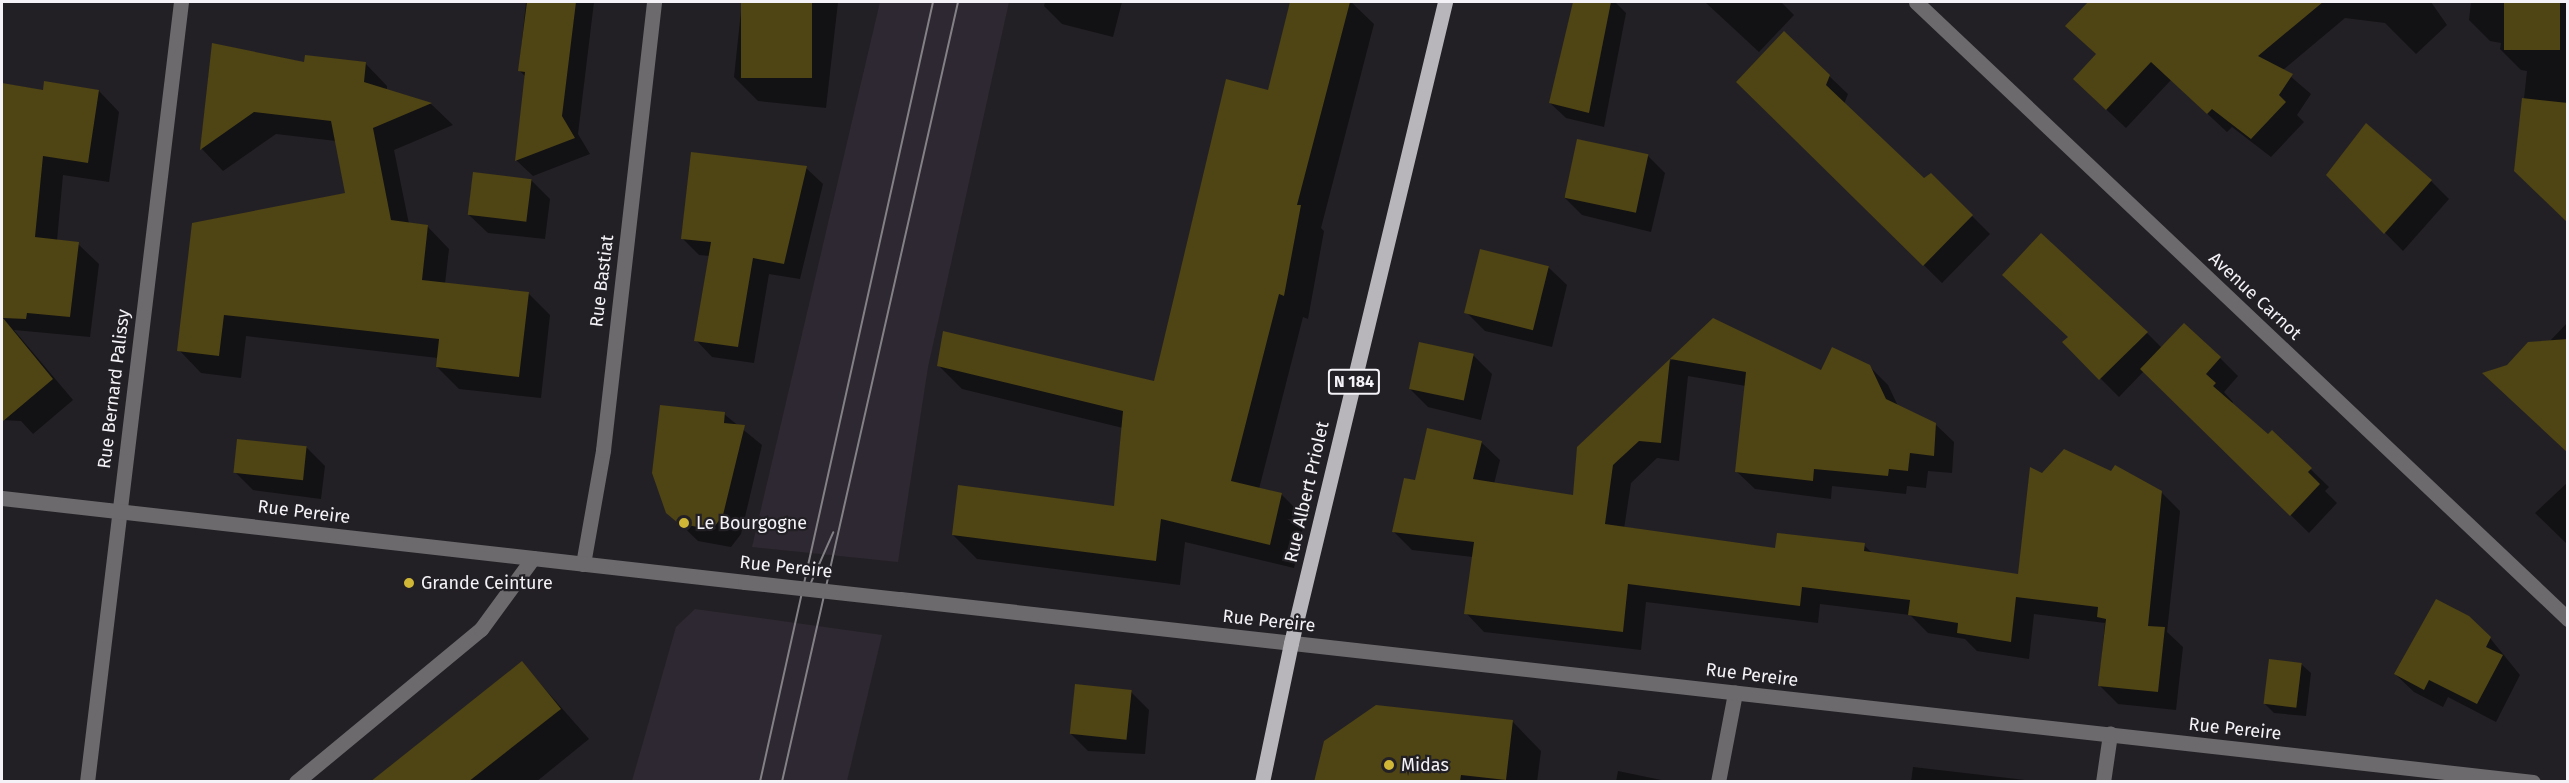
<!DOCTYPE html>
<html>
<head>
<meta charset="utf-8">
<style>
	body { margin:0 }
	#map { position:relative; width:2569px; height:783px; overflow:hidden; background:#232025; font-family:"Fira Sans",sans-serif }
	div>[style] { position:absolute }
	.built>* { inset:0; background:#2e2832 }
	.shadow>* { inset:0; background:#0007 }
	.building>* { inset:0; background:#4e4414; transform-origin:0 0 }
	.service>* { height:15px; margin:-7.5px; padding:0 7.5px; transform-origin:7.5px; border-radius:7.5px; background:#6c6a6d }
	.minor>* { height:15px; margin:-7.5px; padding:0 7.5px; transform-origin:7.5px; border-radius:7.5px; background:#6c6a6d }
	.tertiary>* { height:15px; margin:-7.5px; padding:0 7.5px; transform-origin:7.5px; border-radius:7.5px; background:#6c6a6d }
	.primary>* { height:15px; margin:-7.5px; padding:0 7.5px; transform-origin:7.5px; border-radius:7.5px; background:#b8b5bb }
	.tram>* { height:1.5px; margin:-0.75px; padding:0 0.75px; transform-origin:0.75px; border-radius:0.75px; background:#848186 }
	.tertiary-bridge>* { height:15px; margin:-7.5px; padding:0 7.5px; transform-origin:7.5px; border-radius:7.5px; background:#6c6a6d }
	.dots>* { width:16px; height:16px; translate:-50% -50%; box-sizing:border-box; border:3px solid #232025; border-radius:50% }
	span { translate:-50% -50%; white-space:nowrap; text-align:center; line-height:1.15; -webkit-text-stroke:4.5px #232025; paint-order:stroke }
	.shield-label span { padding:2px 4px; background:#232025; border:2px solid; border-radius:4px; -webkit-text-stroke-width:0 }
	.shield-label { font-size:16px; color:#f4f2f6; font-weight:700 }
	.street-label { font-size:18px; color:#f4f2f6 }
	.poi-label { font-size:18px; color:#f4f2f6 }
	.left { translate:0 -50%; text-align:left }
	.frame { position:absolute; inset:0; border:3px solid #f4f2f6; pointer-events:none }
</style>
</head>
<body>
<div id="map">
	<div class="built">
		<div style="clip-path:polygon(880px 2px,1009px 2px,928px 367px,898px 562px,752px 547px)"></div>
		<div style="clip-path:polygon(695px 609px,882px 635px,847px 781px,632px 781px,676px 627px)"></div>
	</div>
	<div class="shadow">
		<div style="clip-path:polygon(526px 2px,594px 2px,578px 134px,590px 154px,533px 176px,516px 160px,526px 77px,519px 70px)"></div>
		<div style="clip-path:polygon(742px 2px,838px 2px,826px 108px,758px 101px,734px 77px)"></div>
		<div style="clip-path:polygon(1045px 2px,1122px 2px,1113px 37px,1062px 24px,1044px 6px)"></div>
		<div style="clip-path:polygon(1291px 2px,1351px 2px,1374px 24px,1321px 228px,1324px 231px,1308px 319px,1303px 317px,1259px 489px,1281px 494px,1305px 518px,1294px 568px,1185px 542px,1180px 585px,977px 559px,953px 535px,1115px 508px,1123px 428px,962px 389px,938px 365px,1155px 383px,1269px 92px)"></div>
		<div style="clip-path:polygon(1574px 2px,1615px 2px,1626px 13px,1604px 127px,1566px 118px,1550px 103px)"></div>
		<div style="clip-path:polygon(1705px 2px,1781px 2px,1794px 15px,1759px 52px)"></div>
		<div style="clip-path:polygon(2090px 2px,2112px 2px,2119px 8px,2169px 12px,2170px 2px,2431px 2px,2447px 25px,2416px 54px,2385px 23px,2345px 18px,2283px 70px,2311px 94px,2297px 115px,2304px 122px,2271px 157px,2232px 127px,2227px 132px,2171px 80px,2126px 128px,2094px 98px,2097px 55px,2067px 26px)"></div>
		<div style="clip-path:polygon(2471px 2px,2568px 2px,2568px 221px,2516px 171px,2527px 71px,2521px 70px,2500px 49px,2501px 43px,2490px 41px,2469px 20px)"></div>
		<div style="clip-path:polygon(214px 45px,306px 64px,365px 63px,387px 86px,387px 91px,431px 104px,453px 125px,394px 150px,409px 224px,427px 226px,449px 249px,445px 284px,528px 293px,550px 315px,541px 398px,459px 389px,437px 367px,438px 358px,246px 336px,241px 378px,201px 373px,179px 350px,347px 194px,336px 141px,276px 134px,223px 171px,202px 149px)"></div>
		<div style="clip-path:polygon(1829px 76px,1848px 94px,1844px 104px,1924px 180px,1931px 175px,1990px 234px,1942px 283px,1738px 82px)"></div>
		<div style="clip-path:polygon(2px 85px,44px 92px,99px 91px,119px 112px,109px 182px,63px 175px,57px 241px,78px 244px,99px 264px,90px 337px,14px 330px,73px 400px,33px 434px,21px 421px,2px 420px)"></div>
		<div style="clip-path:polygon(1647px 155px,1665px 173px,1651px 232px,1582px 215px,1564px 197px)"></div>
		<div style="clip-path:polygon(806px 168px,823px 184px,800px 279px,769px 274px,754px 363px,712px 357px,696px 340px,710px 256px,699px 255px,682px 238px)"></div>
		<div style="clip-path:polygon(2328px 175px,2431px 181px,2449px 199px,2403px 251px)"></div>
		<div style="clip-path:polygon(531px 180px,550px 199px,545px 239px,488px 233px,469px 215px)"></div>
		<div style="clip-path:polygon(1548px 267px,1567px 285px,1552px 347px,1485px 331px,1467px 313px)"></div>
		<div style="clip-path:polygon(1714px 320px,1822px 372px,1869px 366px,1888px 385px,1898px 406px,1935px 424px,1954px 442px,1952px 473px,1928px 471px,1926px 488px,1907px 486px,1906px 494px,1832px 486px,1831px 499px,1755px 489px,1736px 471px,1746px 386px,1688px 376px,1679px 461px,1657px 458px,1631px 483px,1624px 529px,1776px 550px,1864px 545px,1873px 554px,2020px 576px,2042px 475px,2111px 472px,2161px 492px,2180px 511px,2167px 632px,2183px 647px,2176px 710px,2118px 704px,2099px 685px,2105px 623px,2034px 614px,2029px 659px,1977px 651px,1965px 639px,1928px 633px,1910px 615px,1820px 604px,1818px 623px,1646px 602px,1641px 650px,1484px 632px,1466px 613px,1473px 557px,1412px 550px,1393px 531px,1416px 482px,1481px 442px,1500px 460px,1494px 484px,1574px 497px,1579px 447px)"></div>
		<div style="clip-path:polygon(2568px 322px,2568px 452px,2507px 366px,2549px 342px)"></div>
		<div style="clip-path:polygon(2147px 333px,2162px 348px,2220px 358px,2238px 376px,2224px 392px,2233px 402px,2231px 404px,2268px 436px,2272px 432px,2329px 487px,2325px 491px,2337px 503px,2309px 533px,2144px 371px,2119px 397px,2064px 342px)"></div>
		<div style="clip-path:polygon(1474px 356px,1492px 374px,1481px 420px,1428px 407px,1410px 389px)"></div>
		<div style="clip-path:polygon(724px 414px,762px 445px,741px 534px,731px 547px,698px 541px,668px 512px)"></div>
		<div style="clip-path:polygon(306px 447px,325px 466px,321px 499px,253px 490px,235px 472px)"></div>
		<div style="clip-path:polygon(2568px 482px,2568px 545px,2535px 513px)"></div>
		<div style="clip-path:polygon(2490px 638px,2520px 675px,2496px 722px,2448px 697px,2443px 707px,2414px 692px,2395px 674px)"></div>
		<div style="clip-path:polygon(522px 663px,589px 739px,536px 782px,373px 782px)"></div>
		<div style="clip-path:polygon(2301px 664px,2311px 673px,2306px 716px,2274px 713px,2265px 704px)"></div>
		<div style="clip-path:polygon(1131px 692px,1149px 710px,1145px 754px,1088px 751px,1070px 733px)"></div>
		<div style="clip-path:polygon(1513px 722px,1541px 751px,1537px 782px,1315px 782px)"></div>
		<div style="clip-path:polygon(1913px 767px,2042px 782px,1911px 782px)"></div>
		<div style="clip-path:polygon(1618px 771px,1671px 782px,1616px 782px)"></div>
	</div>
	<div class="building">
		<div style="clip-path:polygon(527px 2px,576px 2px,562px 116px,575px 138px,515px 161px,525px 72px,518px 71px)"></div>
		<div style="left:741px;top:2px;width:71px;height:76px"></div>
		<div style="clip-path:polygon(1290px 2px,1350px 2px,1297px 205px,1301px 205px,1284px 296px,1279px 294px,1231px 481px,1282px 493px,1270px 545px,1161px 519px,1156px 561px,952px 535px,958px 485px,1114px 506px,1123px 411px,937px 366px,943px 331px,1154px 381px,1226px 79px,1268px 90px)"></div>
		<div style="clip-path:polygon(1573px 2px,1611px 2px,1589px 113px,1549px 103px)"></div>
		<div style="clip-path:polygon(2088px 2px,2323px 2px,2258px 56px,2293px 74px,2279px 95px,2286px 102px,2251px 139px,2212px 109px,2207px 114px,2151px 62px,2106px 110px,2073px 79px,2096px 54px,2065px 26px)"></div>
		<div style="left:2504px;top:2px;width:56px;height:48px"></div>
		<div style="clip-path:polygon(1784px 31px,1830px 75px,1826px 85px,1924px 178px,1931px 173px,1973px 215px,1923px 266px,1736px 82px)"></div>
		<div style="clip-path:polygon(212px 43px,304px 62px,305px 55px,366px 62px,364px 82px,432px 103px,373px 128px,391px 220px,428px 225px,422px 280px,529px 292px,519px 377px,436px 367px,439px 339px,224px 315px,219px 356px,177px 351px,192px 223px,345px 193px,331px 121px,254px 112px,200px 150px)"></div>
		<div style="clip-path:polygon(44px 81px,99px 90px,88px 163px,43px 156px,35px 237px,79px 242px,70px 317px,27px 313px,26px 319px,3px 318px,53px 379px,2px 422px,2px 83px,43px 90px)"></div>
		<div style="clip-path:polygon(2522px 98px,2568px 103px,2568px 223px,2514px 171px)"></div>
		<div style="clip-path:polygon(2366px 123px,2432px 180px,2384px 234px,2326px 175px)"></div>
		<div style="left:1577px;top:139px;width:73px;height:60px;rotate:12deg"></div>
		<div style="clip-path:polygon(691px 152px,807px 166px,784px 264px,753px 258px,738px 347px,694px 341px,711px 242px,681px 239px)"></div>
		<div style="left:473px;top:172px;width:59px;height:43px;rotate:7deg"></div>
		<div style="clip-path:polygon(2041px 233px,2148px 332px,2099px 380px,2062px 342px,2068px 337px,2002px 275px)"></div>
		<div style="left:1480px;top:249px;width:71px;height:66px;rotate:14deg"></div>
		<div style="clip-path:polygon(1713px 318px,1821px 370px,1832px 347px,1870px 365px,1886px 399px,1936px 423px,1934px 456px,1910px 453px,1908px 471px,1889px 469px,1888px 476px,1814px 469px,1813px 481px,1735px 472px,1746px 372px,1670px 359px,1661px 443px,1639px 441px,1613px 465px,1605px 524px,1775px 548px,1777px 533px,1865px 543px,1864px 551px,2018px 574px,2030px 467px,2042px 473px,2064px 449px,2111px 471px,2115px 465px,2162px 491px,2148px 626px,2165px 627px,2158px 692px,2098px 686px,2106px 619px,2097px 617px,2098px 607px,2016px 597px,2011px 642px,1957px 633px,1958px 623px,1908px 615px,1910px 600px,1802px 587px,1800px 606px,1628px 584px,1623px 632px,1464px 614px,1474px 542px,1392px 532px,1404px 478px,1415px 480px,1427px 428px,1482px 441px,1473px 479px,1573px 495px,1577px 447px)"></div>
		<div style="clip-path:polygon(2184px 323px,2221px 357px,2206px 374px,2216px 383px,2213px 386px,2268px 434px,2272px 430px,2312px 468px,2308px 472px,2320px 484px,2290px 516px,2140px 369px)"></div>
		<div style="clip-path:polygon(2568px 339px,2568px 453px,2482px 373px,2507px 365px,2528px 342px)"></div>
		<div style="left:1419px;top:342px;width:56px;height:48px;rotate:12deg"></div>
		<div style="clip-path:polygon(660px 405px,725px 412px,724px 423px,745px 425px,723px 515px,712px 530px,678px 523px,666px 513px,652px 473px)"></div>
		<div style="left:237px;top:439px;width:70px;height:34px;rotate:6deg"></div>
		<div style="clip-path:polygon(2436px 599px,2469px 616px,2491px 637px,2486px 647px,2503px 655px,2477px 704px,2429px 680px,2424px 690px,2394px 674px)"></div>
		<div style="left:2269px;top:659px;width:33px;height:45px;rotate:7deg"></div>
		<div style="clip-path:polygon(522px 661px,561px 709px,468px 782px,370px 782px)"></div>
		<div style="left:1075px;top:684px;width:57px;height:50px;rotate:6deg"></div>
		<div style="clip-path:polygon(1376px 705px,1513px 720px,1506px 780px,1461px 775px,1460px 782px,1314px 782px,1324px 741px)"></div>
	</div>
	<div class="service">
		<div style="left:296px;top:782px;width:240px;rotate:-39.6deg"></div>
		<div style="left:481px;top:629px;width:88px;rotate:-53.8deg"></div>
	</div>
	<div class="minor">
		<div style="left:583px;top:564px;width:116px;rotate:-80deg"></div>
		<div style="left:603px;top:450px;width:451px;rotate:-83.5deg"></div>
		<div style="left:87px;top:782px;width:786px;rotate:-83.13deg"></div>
		<div style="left:1718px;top:782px;width:91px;rotate:-79.2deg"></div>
		<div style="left:2103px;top:782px;width:49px;rotate:-81.7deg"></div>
	</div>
	<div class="tertiary">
		<div style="left:1916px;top:2px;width:898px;rotate:43.42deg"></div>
		<div style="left:2px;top:498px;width:748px;rotate:6.45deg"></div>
		<div style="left:900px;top:599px;width:1643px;rotate:6.39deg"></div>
	</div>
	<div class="primary">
		<div style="left:1262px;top:782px;width:142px;rotate:-78.2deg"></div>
		<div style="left:1291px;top:643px;width:659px;rotate:-76.49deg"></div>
	</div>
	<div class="tram">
		<div style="left:806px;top:594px;width:67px;rotate:-66.1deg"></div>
		<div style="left:760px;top:782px;width:799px;rotate:-77.49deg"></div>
		<div style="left:782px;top:782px;width:800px;rotate:-77.28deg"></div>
	</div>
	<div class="tertiary-bridge">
		<div style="left:745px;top:582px;width:156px;rotate:6.3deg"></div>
	</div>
	<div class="dots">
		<div style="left:684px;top:523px;background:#d0b736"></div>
		<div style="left:409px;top:583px;background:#d0b736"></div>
		<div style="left:1389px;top:765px;background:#d0b736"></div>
	</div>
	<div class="shield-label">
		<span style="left:1354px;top:382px">N 184</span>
	</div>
	<div class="street-label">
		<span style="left:602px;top:281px;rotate:-83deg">Rue Bastiat</span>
		<span style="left:2255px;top:296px;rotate:43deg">Avenue Carnot</span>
		<span style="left:114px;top:389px;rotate:-83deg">Rue Bernard Palissy</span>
		<span style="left:1307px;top:492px;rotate:-77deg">Rue Albert Priolet</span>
		<span style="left:304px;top:512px;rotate:7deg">Rue Pereire</span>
		<span style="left:786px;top:567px;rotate:6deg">Rue Pereire</span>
		<span style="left:1269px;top:621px;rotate:6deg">Rue Pereire</span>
		<span style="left:1752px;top:675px;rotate:7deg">Rue Pereire</span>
		<span style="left:2235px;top:729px;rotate:6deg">Rue Pereire</span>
	</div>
	<div class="poi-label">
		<span class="left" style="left:696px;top:523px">Le Bourgogne</span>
		<span class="left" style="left:421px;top:583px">Grande Ceinture</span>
		<span class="left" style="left:1401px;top:765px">Midas</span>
	</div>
	<div class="frame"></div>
</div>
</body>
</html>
